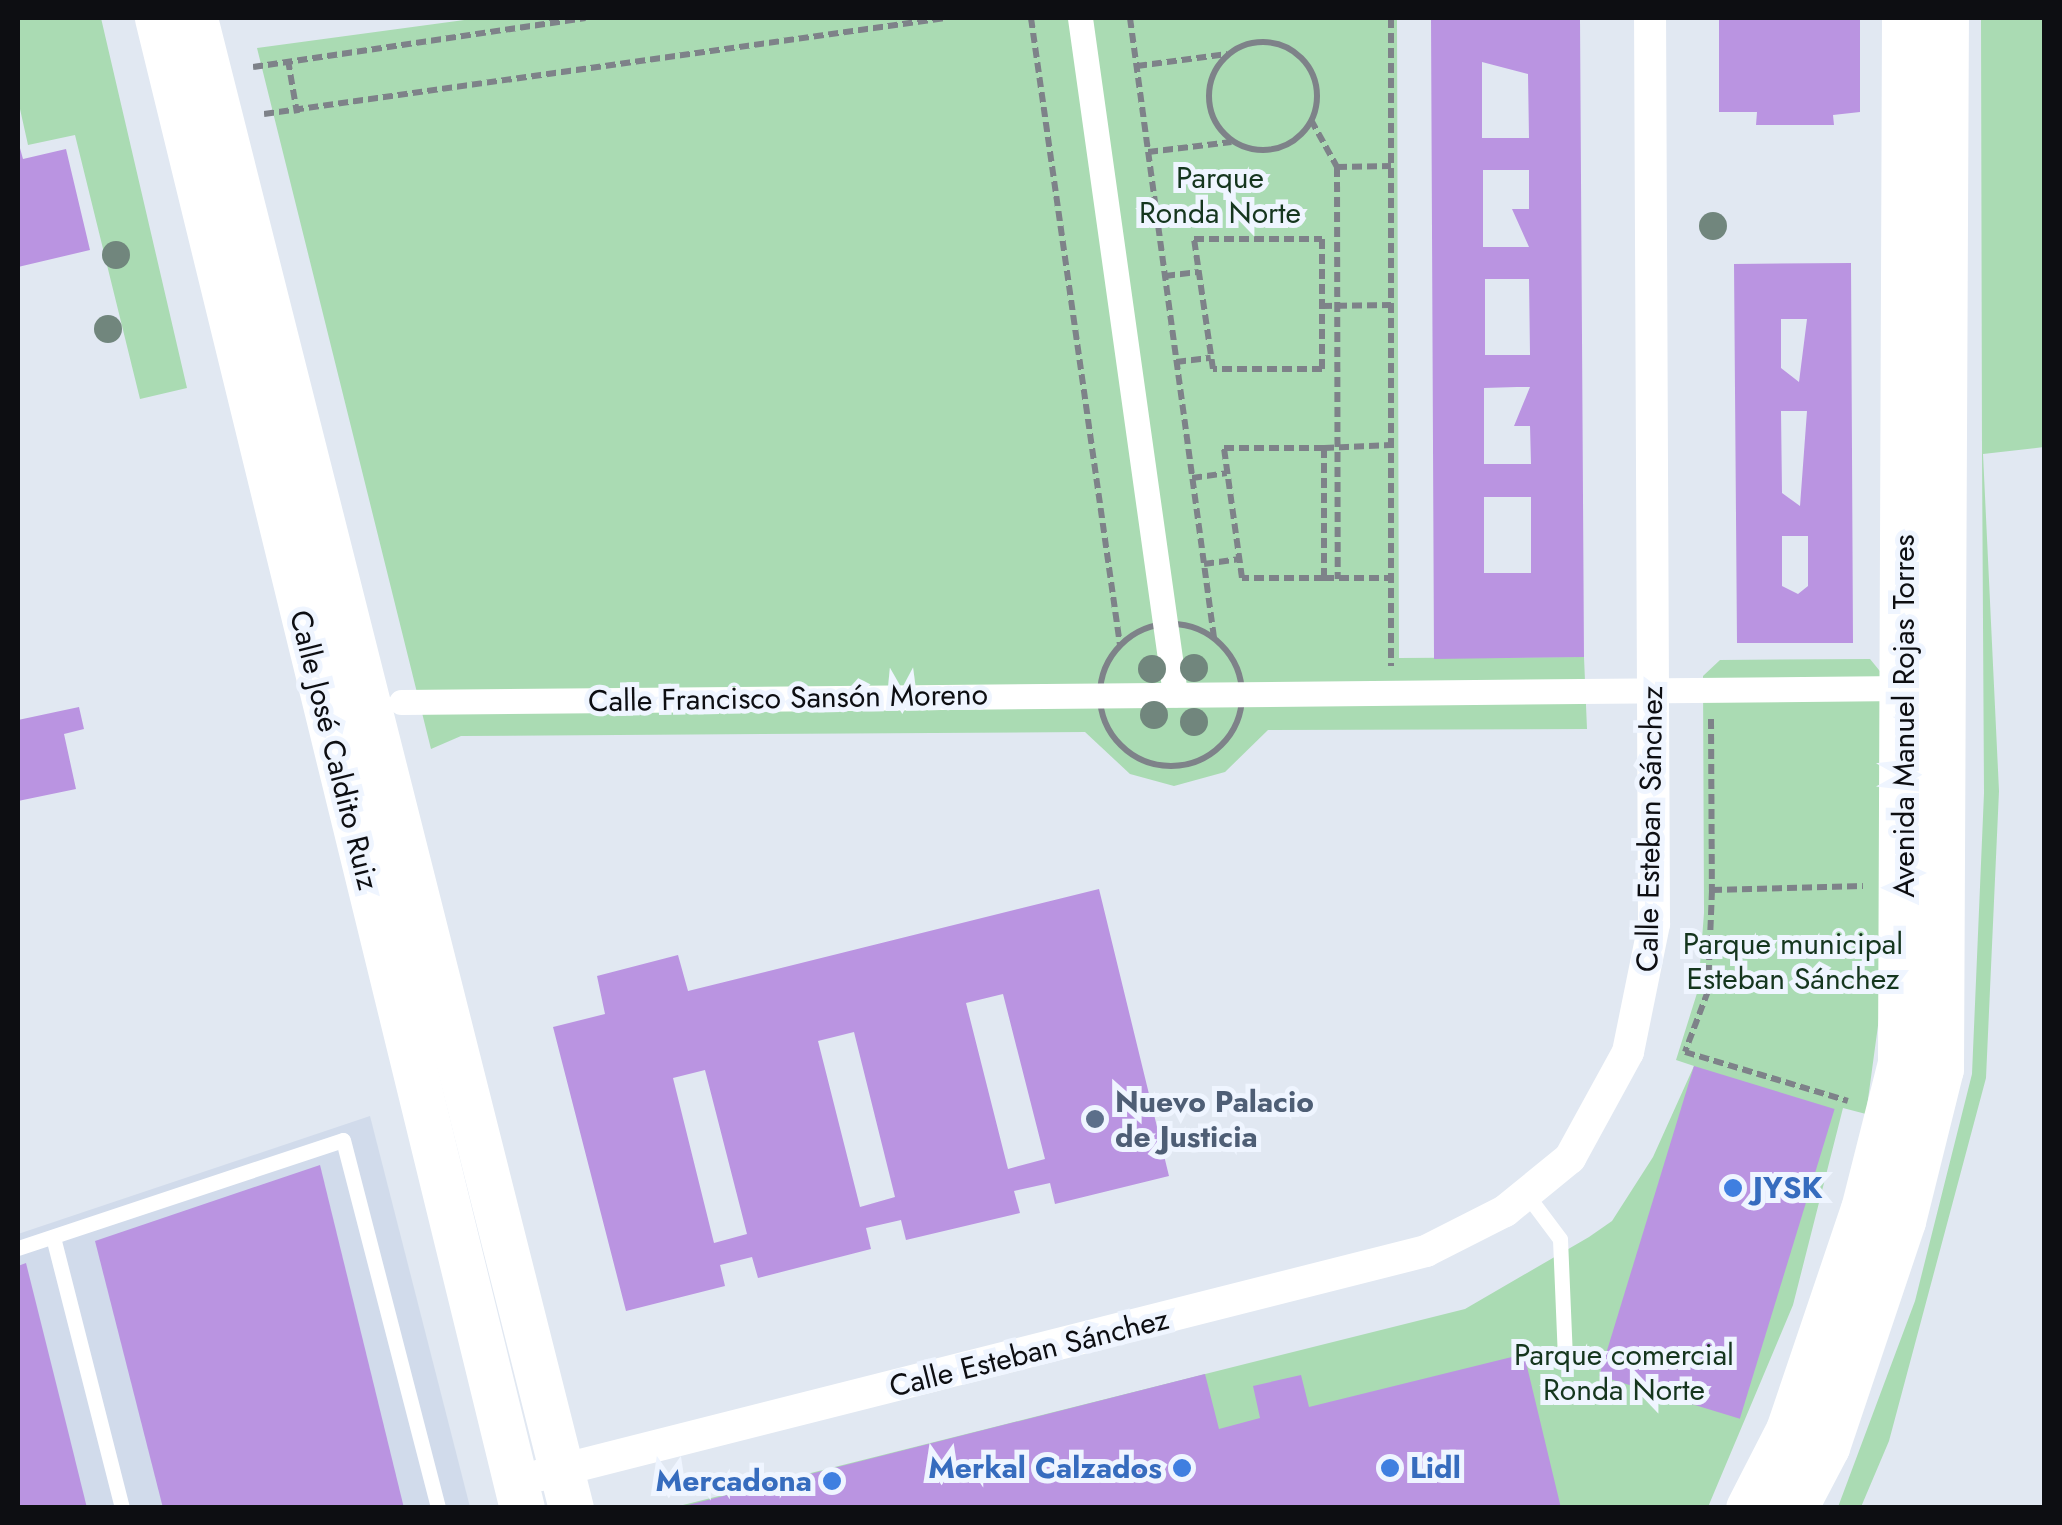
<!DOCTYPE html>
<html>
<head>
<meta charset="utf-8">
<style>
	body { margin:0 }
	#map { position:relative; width:2062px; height:1525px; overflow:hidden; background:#e1e8f2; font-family:Jost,sans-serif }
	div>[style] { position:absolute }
	.built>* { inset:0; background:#d1dbeb }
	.green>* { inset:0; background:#aadbb3 }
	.building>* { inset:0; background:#ba94e1; transform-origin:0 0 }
	.path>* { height:6px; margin-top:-3px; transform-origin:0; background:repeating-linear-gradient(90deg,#7e8289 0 10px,transparent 0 15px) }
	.path>.ring { margin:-3px; padding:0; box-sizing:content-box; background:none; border:6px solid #7e8289; border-radius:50% }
	.service>* { height:15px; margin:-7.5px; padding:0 7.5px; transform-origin:7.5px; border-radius:7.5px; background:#fff }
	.pedestrian>* { height:25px; margin:-12.5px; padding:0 12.5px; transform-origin:12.5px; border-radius:12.5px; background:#fff }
	.minor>* { height:32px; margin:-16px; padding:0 16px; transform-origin:16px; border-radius:16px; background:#fff }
	.secondary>* { height:45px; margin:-22.5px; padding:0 22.5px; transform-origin:22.5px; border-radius:22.5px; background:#fff }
	.trees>* { width:28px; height:28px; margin:-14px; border-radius:50%; background:#71867d }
	.dots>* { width:28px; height:28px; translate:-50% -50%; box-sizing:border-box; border:5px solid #eff5ff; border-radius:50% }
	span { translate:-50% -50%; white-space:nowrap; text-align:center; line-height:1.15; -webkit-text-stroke:10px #eff5ff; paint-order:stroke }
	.park-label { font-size:30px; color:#15361e }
	.street-label { font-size:30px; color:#0d0e12 }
	.service-label { font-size:30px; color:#4e5e75; font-weight:700 }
	.left { translate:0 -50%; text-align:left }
	.shop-label { font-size:30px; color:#366cbe; font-weight:700 }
	.right { translate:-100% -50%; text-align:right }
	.frame { position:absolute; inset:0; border:20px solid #0d0e12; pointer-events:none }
</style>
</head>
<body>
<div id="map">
	<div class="built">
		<div style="clip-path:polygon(370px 1116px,470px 1507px,18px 1507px,18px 1234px)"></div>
	</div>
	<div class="green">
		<div style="clip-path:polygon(18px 18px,101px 18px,187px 388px,140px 399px,75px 135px,28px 145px,18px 100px)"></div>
		<div style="clip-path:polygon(479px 18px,1397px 18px,1399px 658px,1584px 657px,1587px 729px,1268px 730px,1225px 772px,1174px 786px,1130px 774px,1085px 732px,461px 736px,431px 749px,257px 48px)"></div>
		<div style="clip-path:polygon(1981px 18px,2044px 18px,2044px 447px,1983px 454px,1999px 791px,1986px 1078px,1889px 1441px,1861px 1507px,1838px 1507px,1915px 1301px,1972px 1074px,1984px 793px,1982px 453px)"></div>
		<div style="clip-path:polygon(1870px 659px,1888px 681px,1885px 974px,1866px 1114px,1843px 1108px,1793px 1305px,1708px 1507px,671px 1508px,1465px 1309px,1589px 1237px,1612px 1221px,1653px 1157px,1694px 1066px,1676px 1060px,1698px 990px,1704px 913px,1703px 676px,1720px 660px)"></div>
	</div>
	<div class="building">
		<div style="clip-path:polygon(evenodd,1431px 18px,1580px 18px,1584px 657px,1434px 659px,1431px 18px,1482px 62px,1528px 74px,1529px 138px,1482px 138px,1482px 62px,1431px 18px,1483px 170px,1529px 170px,1529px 209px,1512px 209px,1529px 247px,1483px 247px,1483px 170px,1431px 18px,1485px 279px,1529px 279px,1530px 355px,1485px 355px,1485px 279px,1431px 18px,1517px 387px,1530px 387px,1514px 426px,1530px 426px,1531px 464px,1484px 464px,1484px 388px,1517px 387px,1431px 18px,1484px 497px,1531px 497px,1531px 573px,1484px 573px,1484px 497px)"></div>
		<div style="clip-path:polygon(1719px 18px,1860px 18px,1860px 112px,1833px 115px,1834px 125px,1756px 125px,1757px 112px,1719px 112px)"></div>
		<div style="clip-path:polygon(18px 141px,23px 159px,66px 149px,90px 250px,18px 267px)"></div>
		<div style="clip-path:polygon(evenodd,1851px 263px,1853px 643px,1737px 643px,1734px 264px,1851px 263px,1781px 319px,1807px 319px,1799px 382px,1781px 368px,1781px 319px,1851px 263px,1781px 411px,1807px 411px,1800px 506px,1782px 493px,1781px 411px,1851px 263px,1782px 536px,1808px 536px,1808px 586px,1798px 594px,1782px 586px,1782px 536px)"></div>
		<div style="clip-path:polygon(79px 707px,84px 729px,64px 734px,76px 789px,18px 801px,18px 720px)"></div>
		<div style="clip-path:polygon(evenodd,1099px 889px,1169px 1176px,1055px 1204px,1050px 1183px,1014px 1191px,1020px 1213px,906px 1240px,901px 1220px,866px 1228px,871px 1249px,758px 1278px,752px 1257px,720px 1265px,725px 1286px,626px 1311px,553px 1027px,605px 1014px,597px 976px,678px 955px,688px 991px,1099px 889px,1003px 994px,1045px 1159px,1008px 1169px,966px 1003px,1003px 994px,1099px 889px,854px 1032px,895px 1197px,860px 1207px,818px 1041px,854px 1032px,1099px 889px,705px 1070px,747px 1234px,714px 1243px,673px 1078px,705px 1070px)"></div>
		<div style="left:1694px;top:1066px;width:147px;height:324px;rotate:17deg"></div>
		<div style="clip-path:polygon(320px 1165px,404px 1508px,163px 1508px,95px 1241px)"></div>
		<div style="clip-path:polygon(26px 1263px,68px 1431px,87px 1508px,18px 1508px,18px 1266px)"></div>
		<div style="clip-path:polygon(1524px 1354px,1561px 1508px,676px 1508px,1205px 1374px,1219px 1429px,1260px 1418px,1253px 1386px,1301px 1375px,1309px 1407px)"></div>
	</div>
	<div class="path">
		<div style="left:1031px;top:18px;width:633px;rotate:81.92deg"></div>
		<div style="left:1130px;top:18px;width:626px;rotate:82.28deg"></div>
		<div style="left:1391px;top:18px;width:648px;rotate:90deg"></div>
		<div class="ring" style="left:1209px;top:42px;width:102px;height:102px"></div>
		<div style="left:288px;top:60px;width:54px;rotate:80.4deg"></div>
		<div style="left:1137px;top:66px;width:91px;rotate:-7.6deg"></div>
		<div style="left:253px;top:67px;width:336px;rotate:-8.4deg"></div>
		<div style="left:264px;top:114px;width:688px;rotate:-8.02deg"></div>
		<div style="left:1311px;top:120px;width:54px;rotate:61deg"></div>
		<div style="left:1337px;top:167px;width:412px;rotate:89.9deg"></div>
		<div style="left:1148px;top:152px;width:84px;rotate:-6.9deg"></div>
		<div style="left:1337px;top:167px;width:54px;rotate:-1.1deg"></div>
		<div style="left:1194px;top:239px;width:128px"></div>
		<div style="left:1322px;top:239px;width:130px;rotate:90deg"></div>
		<div style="left:1322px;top:369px;width:109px;rotate:180deg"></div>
		<div style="left:1213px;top:369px;width:131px;rotate:-98.3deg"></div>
		<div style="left:1165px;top:276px;width:34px;rotate:-7deg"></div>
		<div style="left:1322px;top:306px;width:69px;rotate:-0.8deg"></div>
		<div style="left:1176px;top:362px;width:35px;rotate:-7deg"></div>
		<div style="left:1224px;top:448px;width:100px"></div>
		<div style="left:1324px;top:448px;width:130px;rotate:90deg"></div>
		<div style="left:1324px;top:578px;width:82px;rotate:180deg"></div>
		<div style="left:1242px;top:578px;width:131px;rotate:-97.9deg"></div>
		<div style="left:1324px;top:448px;width:67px;rotate:-2.6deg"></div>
		<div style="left:1192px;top:478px;width:35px;rotate:-8deg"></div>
		<div style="left:1204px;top:564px;width:36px;rotate:-8deg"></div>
		<div style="left:1324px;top:578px;width:67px"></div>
		<div class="ring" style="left:1100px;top:624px;width:136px;height:136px"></div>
		<div style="left:1711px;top:719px;width:171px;rotate:89.7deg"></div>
		<div style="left:1712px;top:890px;width:151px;rotate:-1.5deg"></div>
		<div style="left:1712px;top:890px;width:101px;rotate:92.3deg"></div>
		<div style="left:1708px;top:991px;width:65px;rotate:110.7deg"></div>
		<div style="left:1685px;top:1052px;width:170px;rotate:16.7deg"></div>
	</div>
	<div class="service">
		<div style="left:1527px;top:1195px;width:55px;rotate:53.1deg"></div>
		<div style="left:1560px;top:1239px;width:119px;rotate:87.6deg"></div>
		<div style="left:53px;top:1237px;width:280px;rotate:75.7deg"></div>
		<div style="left:18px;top:1248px;width:342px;rotate:-18.4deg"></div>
		<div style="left:343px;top:1140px;width:380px;rotate:75.5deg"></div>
	</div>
	<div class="pedestrian">
		<div style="left:1080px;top:18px;width:683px;rotate:82deg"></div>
		<div style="left:401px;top:702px;width:1503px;rotate:-0.53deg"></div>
	</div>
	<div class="minor">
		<div style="left:541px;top:1475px;width:913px;rotate:-14.2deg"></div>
		<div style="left:1426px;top:1251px;width:89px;rotate:-26.9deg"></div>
		<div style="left:1505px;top:1211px;width:84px;rotate:-39.2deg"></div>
		<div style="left:1570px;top:1158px;width:121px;rotate:-61.3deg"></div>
		<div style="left:1628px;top:1052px;width:131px;rotate:-78.5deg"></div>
		<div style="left:1654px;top:924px;width:906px;rotate:-90.25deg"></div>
	</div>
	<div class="secondary">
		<div style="left:157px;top:18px;width:1534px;rotate:76.24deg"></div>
		<div style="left:195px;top:18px;width:1537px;rotate:75.84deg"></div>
		<div style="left:1748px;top:1508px;width:88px;rotate:-62.9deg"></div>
		<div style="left:1788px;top:1430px;width:233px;rotate:-71.3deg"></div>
		<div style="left:1863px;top:1209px;width:151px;rotate:-75.8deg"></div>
		<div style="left:1900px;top:1063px;width:1045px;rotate:-89.78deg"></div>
		<div style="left:1795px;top:1508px;width:69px;rotate:-62.3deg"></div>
		<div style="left:1827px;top:1447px;width:238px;rotate:-71.4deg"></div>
		<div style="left:1903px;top:1221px;width:157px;rotate:-76deg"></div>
		<div style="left:1941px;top:1069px;width:1051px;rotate:-89.73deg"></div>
	</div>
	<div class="trees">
		<div style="left:1713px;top:226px"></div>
		<div style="left:116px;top:255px"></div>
		<div style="left:108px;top:329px"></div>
		<div style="left:1194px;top:668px"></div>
		<div style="left:1152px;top:669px"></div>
		<div style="left:1154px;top:715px"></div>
		<div style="left:1194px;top:722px"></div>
	</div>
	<div class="dots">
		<div style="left:1095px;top:1119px;background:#5c6f8a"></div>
		<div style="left:1733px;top:1188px;background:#3f7fe0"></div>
		<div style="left:1182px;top:1468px;background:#3f7fe0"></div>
		<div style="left:1390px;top:1468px;background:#3f7fe0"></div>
		<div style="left:832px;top:1481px;background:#3f7fe0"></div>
	</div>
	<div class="park-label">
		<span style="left:1220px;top:195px">Parque<br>Ronda Norte</span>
		<span style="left:1793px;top:961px">Parque municipal<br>Esteban Sánchez</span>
		<span style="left:1624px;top:1372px">Parque comercial<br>Ronda Norte</span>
	</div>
	<div class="street-label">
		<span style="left:788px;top:698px;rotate:-1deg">Calle Francisco Sansón Moreno</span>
		<span style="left:1904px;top:716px;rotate:-90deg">Avenida Manuel Rojas Torres</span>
		<span style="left:334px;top:750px;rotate:76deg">Calle José Caldito Ruiz</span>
		<span style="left:1650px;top:829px;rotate:-89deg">Calle Esteban Sánchez</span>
		<span style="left:1029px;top:1353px;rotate:-14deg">Calle Esteban Sánchez</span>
	</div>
	<div class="service-label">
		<span class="left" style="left:1115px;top:1119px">Nuevo Palacio<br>de Justicia</span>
	</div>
	<div class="shop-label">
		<span class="left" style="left:1753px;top:1188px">JYSK</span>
		<span class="right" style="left:1162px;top:1468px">Merkal Calzados</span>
		<span class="left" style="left:1410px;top:1468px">Lidl</span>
		<span class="right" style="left:812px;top:1481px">Mercadona</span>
	</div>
	<div class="frame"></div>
</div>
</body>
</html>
